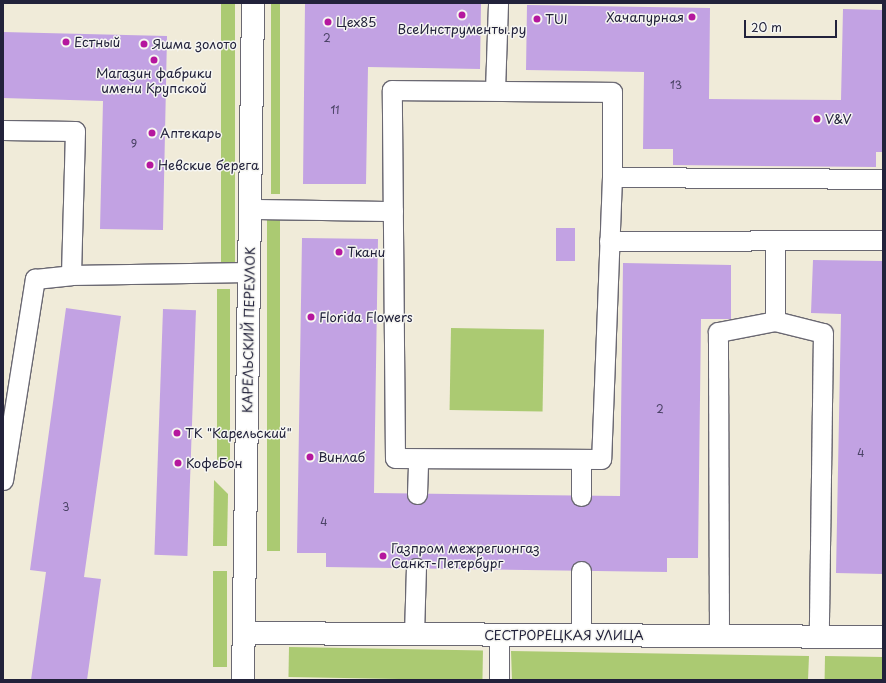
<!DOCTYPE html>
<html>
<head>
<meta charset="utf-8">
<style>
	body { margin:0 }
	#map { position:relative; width:886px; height:683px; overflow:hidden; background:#f0ebd9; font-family:"Playpen Sans",sans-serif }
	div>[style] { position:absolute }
	.green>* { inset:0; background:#abca72; transform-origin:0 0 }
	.building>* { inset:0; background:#c2a2e3; transform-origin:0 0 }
	.roads { filter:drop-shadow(1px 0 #6a6872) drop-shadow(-1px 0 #6a6872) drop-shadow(0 1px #6a6872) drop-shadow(0 -1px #6a6872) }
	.service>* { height:19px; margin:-9.5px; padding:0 9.5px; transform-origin:9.5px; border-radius:9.5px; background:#fff }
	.minor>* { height:22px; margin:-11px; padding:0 11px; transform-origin:11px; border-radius:11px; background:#fff }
	.tertiary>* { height:22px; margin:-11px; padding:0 11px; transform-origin:11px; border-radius:11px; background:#fff }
	.dots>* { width:11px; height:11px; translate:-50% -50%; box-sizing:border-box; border:2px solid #f6f6f2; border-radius:50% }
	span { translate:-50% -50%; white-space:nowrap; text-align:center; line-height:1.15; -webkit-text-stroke:3px #f6f6f2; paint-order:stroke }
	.number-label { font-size:11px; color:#4a4265 }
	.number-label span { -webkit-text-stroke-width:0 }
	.poi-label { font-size:13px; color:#22223b }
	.right { translate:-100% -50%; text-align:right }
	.left { translate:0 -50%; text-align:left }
	.street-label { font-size:13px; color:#22223b }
	.frame { position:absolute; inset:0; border:4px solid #22223b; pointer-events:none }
	.scale { position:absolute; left:744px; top:20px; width:93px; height:18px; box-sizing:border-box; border:2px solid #22223b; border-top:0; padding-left:5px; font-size:12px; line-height:14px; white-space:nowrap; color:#22223b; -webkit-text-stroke:3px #f6f6f2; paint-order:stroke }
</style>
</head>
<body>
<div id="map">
	<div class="green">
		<div style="left:221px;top:3px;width:14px;height:260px"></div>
		<div style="left:271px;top:3px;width:9px;height:191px"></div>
		<div style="left:267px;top:218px;width:13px;height:333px"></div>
		<div style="left:217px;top:289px;width:13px;height:173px"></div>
		<div style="left:451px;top:328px;width:93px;height:82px;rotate:1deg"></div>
		<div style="clip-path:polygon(214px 480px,228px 494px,227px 546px,213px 546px)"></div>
		<div style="left:213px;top:571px;width:14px;height:96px"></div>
		<div style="left:289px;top:647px;width:194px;height:30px;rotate:1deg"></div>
		<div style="clip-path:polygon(511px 651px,809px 656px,808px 680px,512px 680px)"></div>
		<div style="left:825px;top:656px;width:58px;height:24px;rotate:1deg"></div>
	</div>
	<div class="building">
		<div style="clip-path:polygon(305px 3px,481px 4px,480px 69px,368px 67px,366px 184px,303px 184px)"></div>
		<div style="clip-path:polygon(527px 5px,710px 8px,709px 99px,841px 100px,843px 9px,883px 10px,883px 152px,876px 152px,876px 167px,673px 165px,673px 149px,643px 149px,644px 72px,526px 70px)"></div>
		<div style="clip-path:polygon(3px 32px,167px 36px,163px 230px,100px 229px,103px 101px,3px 98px)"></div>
		<div style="left:556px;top:228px;width:19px;height:33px"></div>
		<div style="clip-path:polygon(302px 238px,378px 239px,374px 493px,620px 496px,623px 263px,731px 265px,731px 319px,701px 319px,698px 558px,667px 558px,667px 572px,326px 567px,326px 553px,297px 553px)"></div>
		<div style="clip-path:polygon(813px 260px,883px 261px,883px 574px,836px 573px,841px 314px,811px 313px)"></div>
		<div style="clip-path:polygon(66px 308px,121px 316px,84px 577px,101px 579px,87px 680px,31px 680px,46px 572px,30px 570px)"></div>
		<div style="left:163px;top:309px;width:33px;height:246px;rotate:2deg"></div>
	</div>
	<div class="roads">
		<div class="service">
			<div style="left:392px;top:90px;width:220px;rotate:0.5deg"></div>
			<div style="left:612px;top:92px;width:85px;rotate:90deg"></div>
			<div style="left:612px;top:177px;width:282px;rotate:92.2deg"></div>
			<div style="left:601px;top:459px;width:206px;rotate:-179.7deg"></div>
			<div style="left:395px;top:458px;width:368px;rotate:-90.5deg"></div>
			<div style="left:495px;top:90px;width:87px;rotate:-88deg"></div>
			<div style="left:3px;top:130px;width:72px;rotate:0.8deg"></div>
			<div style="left:75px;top:131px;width:144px;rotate:91.6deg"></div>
			<div style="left:71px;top:275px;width:178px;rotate:-1deg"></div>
			<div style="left:612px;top:177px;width:271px;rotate:0.4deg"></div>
			<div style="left:250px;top:209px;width:143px;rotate:0.8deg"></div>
			<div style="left:775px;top:240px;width:81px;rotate:90deg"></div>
			<div style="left:775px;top:321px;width:49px;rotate:14deg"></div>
			<div style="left:823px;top:333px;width:304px;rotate:90.8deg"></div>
			<div style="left:609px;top:241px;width:274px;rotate:-0.2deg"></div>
			<div style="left:3px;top:480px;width:204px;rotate:-81deg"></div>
			<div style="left:35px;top:279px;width:36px;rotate:-6deg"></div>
			<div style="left:417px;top:494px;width:35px;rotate:-88deg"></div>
			<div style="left:581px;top:496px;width:37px;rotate:-90deg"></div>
			<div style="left:581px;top:571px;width:64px;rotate:90deg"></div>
			<div style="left:414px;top:634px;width:66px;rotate:-88.3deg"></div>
			<div style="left:719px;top:636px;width:304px;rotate:-90.2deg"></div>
			<div style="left:718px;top:332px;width:58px;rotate:-10.9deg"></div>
			<div style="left:499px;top:680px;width:45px;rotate:-90deg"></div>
		</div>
		<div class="minor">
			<div style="left:244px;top:633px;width:639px;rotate:0.36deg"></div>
		</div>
		<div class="tertiary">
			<div style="left:243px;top:680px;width:677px;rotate:-89.15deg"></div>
		</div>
	</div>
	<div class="dots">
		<div style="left:462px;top:15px;background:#b5179e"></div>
		<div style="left:692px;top:17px;background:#b5179e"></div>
		<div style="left:537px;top:19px;background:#b5179e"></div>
		<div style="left:328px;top:22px;background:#b5179e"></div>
		<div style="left:66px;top:42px;background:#b5179e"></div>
		<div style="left:144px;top:44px;background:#b5179e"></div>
		<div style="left:154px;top:60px;background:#b5179e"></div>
		<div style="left:817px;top:119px;background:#b5179e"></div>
		<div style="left:152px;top:133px;background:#b5179e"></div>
		<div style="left:150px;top:165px;background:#b5179e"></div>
		<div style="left:339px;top:252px;background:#b5179e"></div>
		<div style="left:311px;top:317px;background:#b5179e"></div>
		<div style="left:177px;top:433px;background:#b5179e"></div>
		<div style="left:310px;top:457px;background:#b5179e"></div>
		<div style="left:178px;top:463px;background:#b5179e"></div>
		<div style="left:383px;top:556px;background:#b5179e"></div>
	</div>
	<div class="number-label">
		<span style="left:327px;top:38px">2</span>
		<span style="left:676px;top:85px">13</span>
		<span style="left:335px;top:110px">11</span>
		<span style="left:134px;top:144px">9</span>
		<span style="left:660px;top:409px">2</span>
		<span style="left:861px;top:453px">4</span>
		<span style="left:66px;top:507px">3</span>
		<span style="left:324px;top:522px">4</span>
	</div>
	<div class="poi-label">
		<span class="right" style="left:684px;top:17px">Хачапурная</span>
		<span class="left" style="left:545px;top:19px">TUI</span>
		<span class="left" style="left:336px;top:22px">Цех85</span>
		<span style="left:462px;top:29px">ВсеИнструменты.ру</span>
		<span class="left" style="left:74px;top:42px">Естный</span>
		<span class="left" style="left:152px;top:44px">Яшма золото</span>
		<span style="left:154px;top:81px">Магазин фабрики<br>имени Крупской</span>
		<span class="left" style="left:825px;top:119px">V&amp;V</span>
		<span class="left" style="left:160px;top:133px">Аптекарь</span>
		<span class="left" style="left:158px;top:165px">Невские берега</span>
		<span class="left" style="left:347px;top:252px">Ткани</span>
		<span class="left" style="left:319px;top:317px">Florida Flowers</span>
		<span class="left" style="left:185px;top:433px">ТК "Карельский"</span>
		<span class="left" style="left:318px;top:457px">Винлаб</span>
		<span class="left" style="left:186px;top:463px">КофеБон</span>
		<span class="left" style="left:391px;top:556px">Газпром межрегионгаз<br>Санкт-Петербург</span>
	</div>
	<div class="street-label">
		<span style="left:249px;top:330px;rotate:-89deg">КАРЕЛЬСКИЙ ПЕРЕУЛОК</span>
		<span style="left:564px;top:635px">СЕСТРОРЕЦКАЯ УЛИЦА</span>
	</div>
	<div class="frame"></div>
	<div class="scale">20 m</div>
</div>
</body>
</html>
